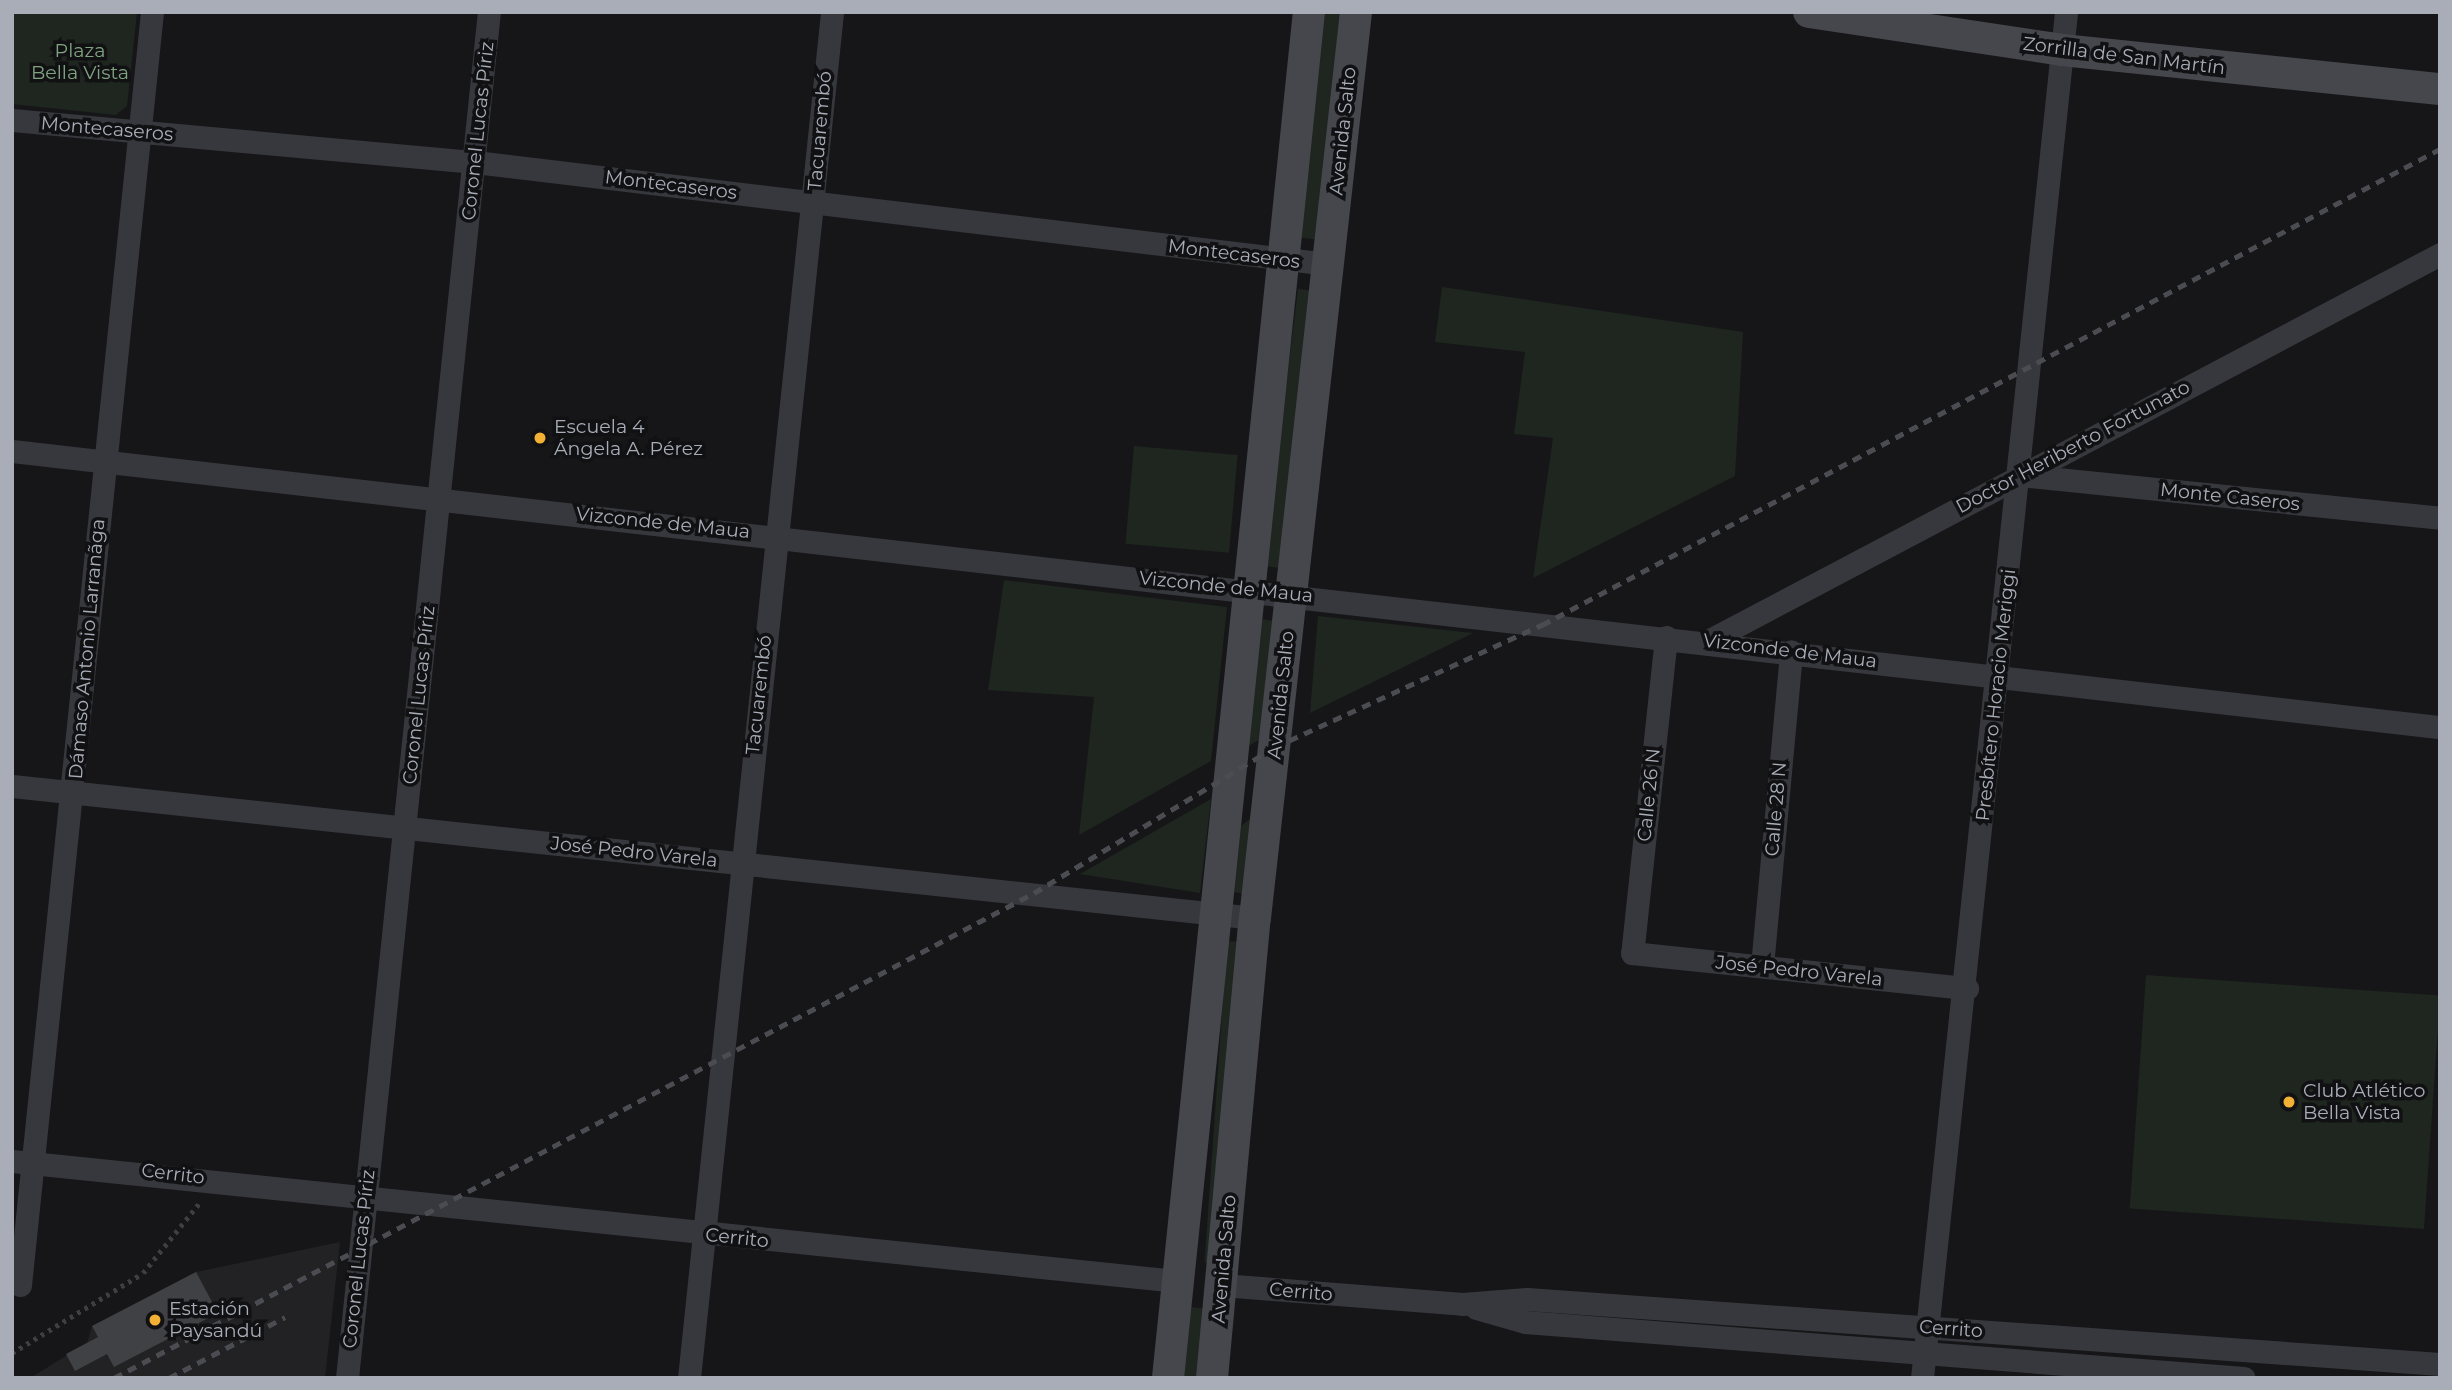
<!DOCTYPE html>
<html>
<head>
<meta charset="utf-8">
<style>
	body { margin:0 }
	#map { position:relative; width:2452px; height:1390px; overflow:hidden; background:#161618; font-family:Montserrat,sans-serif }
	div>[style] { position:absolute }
	.built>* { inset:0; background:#222225 }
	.green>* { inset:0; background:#1e261f; transform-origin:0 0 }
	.building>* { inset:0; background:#404145 }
	.path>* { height:4.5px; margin-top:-2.25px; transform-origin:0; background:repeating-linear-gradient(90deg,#3d3f44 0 3.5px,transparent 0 8.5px) }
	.street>* { height:23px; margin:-11.5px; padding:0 11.5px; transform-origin:11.5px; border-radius:11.5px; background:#37383d }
	.secondary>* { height:32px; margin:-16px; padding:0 16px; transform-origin:16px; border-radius:16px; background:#45474d }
	.rail>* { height:5px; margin-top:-2.5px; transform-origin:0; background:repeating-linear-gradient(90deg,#4a4c52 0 9px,transparent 0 16px) }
	.dots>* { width:19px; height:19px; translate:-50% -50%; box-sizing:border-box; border:4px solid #111113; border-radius:50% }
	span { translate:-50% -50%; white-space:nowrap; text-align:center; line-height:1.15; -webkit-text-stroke:7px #111113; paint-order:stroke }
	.park-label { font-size:19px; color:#7fa381 }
	.street-label { font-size:19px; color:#a8adb8 }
	.poi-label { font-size:19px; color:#a8adb8 }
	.left { translate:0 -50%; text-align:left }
	.frame { position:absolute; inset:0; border:14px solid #a8adb8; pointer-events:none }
</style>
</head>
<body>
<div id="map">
	<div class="built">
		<div style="clip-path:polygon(340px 1242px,325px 1378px,30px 1378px,87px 1343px,92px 1326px,196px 1272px)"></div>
	</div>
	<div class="green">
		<div style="clip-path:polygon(12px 12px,137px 12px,127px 106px,116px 115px,12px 104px)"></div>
		<div style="clip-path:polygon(1320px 12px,1346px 12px,1319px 240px,1297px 237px)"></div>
		<div style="clip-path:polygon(1442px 287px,1743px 332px,1735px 476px,1533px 578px,1553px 438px,1514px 434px,1525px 352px,1435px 342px)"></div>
		<div style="left:1298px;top:289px;width:17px;height:279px;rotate:7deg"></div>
		<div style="left:1134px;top:446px;width:104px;height:98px;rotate:5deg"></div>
		<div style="clip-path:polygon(1004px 580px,1227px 607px,1211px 761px,1079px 835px,1094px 697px,988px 690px)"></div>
		<div style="clip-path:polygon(1318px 616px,1473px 633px,1310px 713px)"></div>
		<div style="clip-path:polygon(1261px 619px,1277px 621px,1265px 737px,1246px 747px)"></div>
		<div style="clip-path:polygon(1211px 799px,1200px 893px,1080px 874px)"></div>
		<div style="clip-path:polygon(1256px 814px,1245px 894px,1234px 892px,1241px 826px)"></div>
		<div style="left:1227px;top:941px;width:16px;height:322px;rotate:4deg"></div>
		<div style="left:2146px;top:975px;width:295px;height:234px;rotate:4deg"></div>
		<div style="left:1191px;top:1307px;width:16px;height:71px;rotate:7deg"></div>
	</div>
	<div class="building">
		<div style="clip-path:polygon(196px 1272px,218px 1313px,114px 1367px,107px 1354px,75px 1371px,66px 1354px,98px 1337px,92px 1326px)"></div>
	</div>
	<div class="path">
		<div style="left:12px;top:1353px;width:153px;rotate:-31.4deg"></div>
		<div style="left:143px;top:1273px;width:91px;rotate:-51.2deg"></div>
	</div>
	<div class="street">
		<div style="left:12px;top:120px;width:465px;rotate:5.2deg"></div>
		<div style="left:475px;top:162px;width:859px;rotate:6.82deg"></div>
		<div style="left:12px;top:451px;width:2444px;rotate:6.49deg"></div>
		<div style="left:2019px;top:475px;width:423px;rotate:5.8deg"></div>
		<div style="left:1666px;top:637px;width:318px;rotate:96.1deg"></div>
		<div style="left:1632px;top:953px;width:337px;rotate:6deg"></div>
		<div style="left:1708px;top:641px;width:828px;rotate:-27.86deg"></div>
		<div style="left:12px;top:786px;width:1250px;rotate:6.06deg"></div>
		<div style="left:1762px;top:966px;width:316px;rotate:-84.7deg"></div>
		<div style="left:12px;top:1161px;width:1172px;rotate:5.88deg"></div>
		<div style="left:20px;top:1285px;width:1280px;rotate:-84.08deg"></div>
		<div style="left:1222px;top:1285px;width:241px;rotate:4.5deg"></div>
		<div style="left:1462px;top:1304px;width:65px;rotate:-4.4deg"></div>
		<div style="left:1527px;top:1299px;width:915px;rotate:4.07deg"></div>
		<div style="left:1476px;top:1308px;width:51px;rotate:15.9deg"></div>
		<div style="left:1525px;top:1322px;width:721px;rotate:4.45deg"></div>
		<div style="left:347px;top:1378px;width:1373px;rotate:-84.07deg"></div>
		<div style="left:689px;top:1378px;width:1373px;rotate:-84.02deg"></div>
		<div style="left:1922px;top:1378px;width:1374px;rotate:-83.98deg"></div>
	</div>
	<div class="secondary">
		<div style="left:1809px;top:12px;width:256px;rotate:8.5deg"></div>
		<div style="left:2062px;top:50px;width:380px;rotate:5.9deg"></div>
		<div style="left:1168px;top:1378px;width:1373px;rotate:-84.11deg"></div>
		<div style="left:1212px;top:1378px;width:462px;rotate:-84.7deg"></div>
		<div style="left:1255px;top:918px;width:912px;rotate:-83.64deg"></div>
	</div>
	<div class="rail">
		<div style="left:114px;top:1378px;width:1040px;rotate:-27.8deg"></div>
		<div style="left:1034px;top:893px;width:282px;rotate:-31.2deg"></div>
		<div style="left:1275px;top:747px;width:294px;rotate:-24.6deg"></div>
		<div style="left:1542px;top:625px;width:1016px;rotate:-27.93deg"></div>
		<div style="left:169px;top:1378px;width:131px;rotate:-27.7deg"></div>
	</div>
	<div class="dots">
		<div style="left:540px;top:438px;background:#f2b134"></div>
		<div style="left:2289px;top:1102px;background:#f2b134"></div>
		<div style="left:155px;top:1320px;background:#f2b134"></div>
	</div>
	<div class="park-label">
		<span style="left:80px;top:62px">Plaza<br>Bella Vista</span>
	</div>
	<div class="street-label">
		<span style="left:2124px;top:56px;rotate:7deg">Zorrilla de San Martín</span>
		<span style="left:107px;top:129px;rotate:5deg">Montecaseros</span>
		<span style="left:478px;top:131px;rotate:-84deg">Coronel Lucas Píriz</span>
		<span style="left:820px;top:131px;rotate:-85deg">Tacuarembó</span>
		<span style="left:1343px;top:131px;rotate:-84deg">Avenida Salto</span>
		<span style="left:671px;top:185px;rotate:7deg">Montecaseros</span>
		<span style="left:1234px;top:254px;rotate:7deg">Montecaseros</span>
		<span style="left:2073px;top:447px;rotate:-28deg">Doctor Heriberto Fortunato</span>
		<span style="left:2230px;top:497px;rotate:6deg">Monte Caseros</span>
		<span style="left:663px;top:523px;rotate:6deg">Vizconde de Maua</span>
		<span style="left:1226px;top:587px;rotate:6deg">Vizconde de Maua</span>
		<span style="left:87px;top:649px;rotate:-85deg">Dámaso Antonio Larranãga</span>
		<span style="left:1790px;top:651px;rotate:7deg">Vizconde de Maua</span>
		<span style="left:419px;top:695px;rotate:-84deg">Coronel Lucas Píriz</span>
		<span style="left:759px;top:695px;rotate:-84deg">Tacuarembó</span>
		<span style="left:1281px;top:695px;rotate:-84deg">Avenida Salto</span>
		<span style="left:1996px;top:695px;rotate:-84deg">Presbítero Horacio Meriggi</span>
		<span style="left:1649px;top:795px;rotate:-84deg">Calle 26 N</span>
		<span style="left:1776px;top:809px;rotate:-85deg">Calle 28 N</span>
		<span style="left:634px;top:852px;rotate:6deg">José Pedro Varela</span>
		<span style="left:1799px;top:971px;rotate:6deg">José Pedro Varela</span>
		<span style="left:173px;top:1174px;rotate:7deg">Cerrito</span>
		<span style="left:737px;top:1238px;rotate:6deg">Cerrito</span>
		<span style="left:359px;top:1259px;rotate:-84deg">Coronel Lucas Píriz</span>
		<span style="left:1224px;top:1259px;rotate:-85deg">Avenida Salto</span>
		<span style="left:1301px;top:1292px;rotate:5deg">Cerrito</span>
		<span style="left:1951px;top:1329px;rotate:4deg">Cerrito</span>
	</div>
	<div class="poi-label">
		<span class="left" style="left:554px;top:438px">Escuela 4<br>Ángela A. Pérez</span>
		<span class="left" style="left:2303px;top:1102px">Club Atlético<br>Bella Vista</span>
		<span class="left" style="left:169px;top:1320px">Estación<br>Paysandú</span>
	</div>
	<div class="frame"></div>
</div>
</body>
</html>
